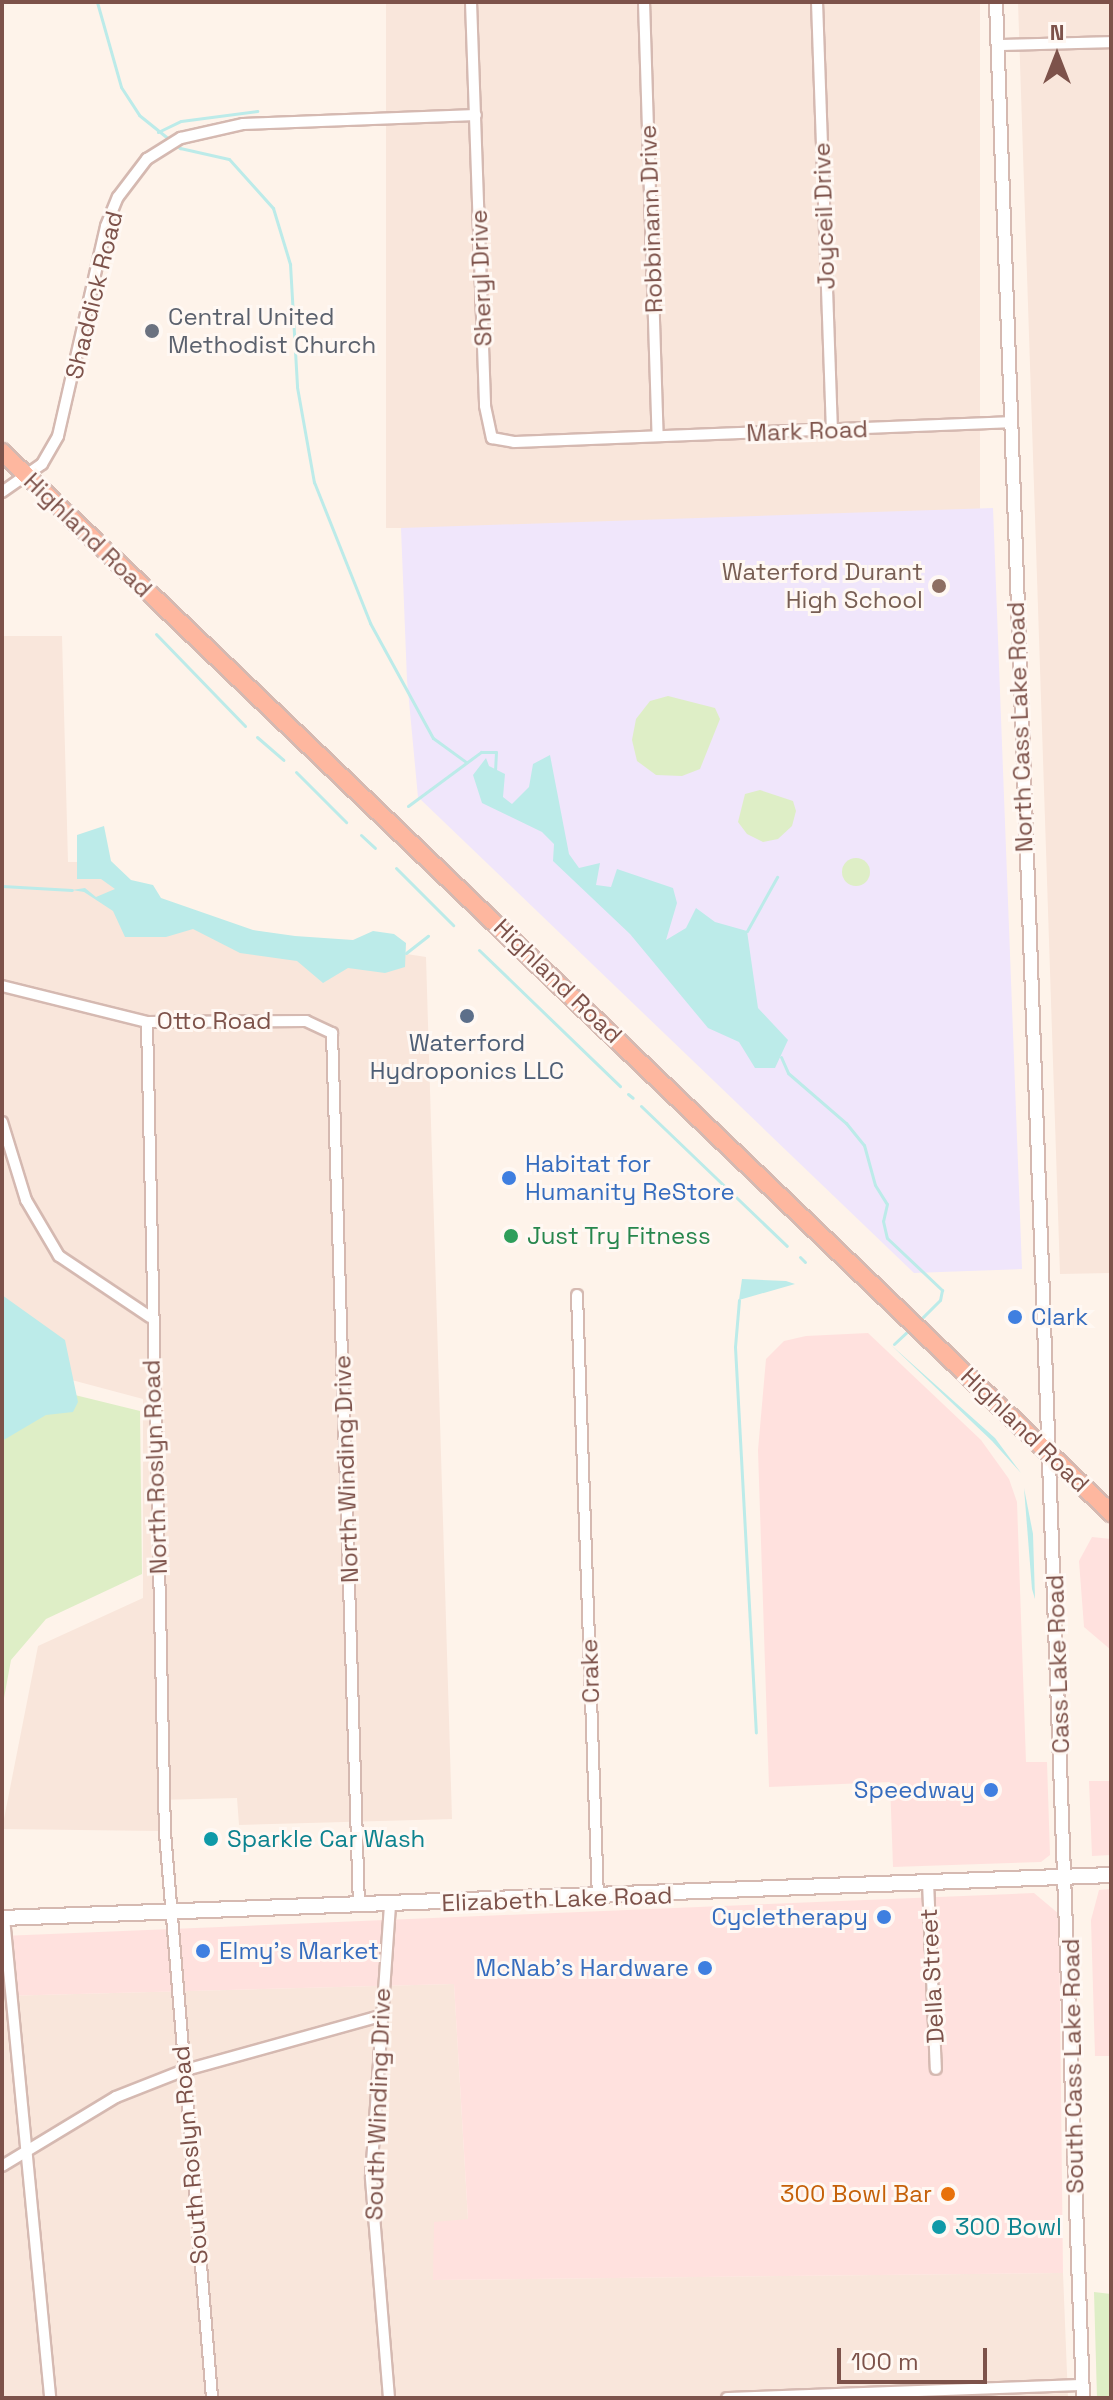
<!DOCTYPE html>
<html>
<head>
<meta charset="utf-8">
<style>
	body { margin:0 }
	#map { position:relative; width:1113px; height:2400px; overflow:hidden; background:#fef3ea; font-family:"Space Grotesk",sans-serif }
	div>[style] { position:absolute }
	.residential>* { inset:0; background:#f9e6db; transform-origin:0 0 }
	.commercial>* { inset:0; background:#ffe1de }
	.education>* { inset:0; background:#f0e6fb }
	.green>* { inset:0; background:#deeec6 }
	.round { border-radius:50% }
	.water>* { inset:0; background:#bcebe9 }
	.stream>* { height:3px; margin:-1.5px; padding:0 1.5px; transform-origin:1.5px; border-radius:1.5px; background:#bcebe9 }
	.roads { filter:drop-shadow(2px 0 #d5b9b1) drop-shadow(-2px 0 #d5b9b1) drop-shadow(0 2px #d5b9b1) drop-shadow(0 -2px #d5b9b1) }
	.minor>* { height:10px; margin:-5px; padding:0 5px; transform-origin:5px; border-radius:5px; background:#fff }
	.tertiary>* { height:12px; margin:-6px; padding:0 6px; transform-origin:6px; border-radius:6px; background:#fff }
	.secondary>* { height:14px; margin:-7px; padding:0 7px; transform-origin:7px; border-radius:7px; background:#fff }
	.trunk>* { height:16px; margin:-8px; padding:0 8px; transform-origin:8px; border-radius:8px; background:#feb79f }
	.dots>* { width:22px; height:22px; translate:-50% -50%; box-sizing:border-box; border:4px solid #fff8f3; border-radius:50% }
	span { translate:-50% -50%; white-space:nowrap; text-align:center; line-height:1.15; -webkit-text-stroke:6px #fff8f3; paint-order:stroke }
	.street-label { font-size:24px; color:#7d524a }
	.worship-label { font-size:24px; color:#5b616d }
	.left { translate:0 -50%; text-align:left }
	.education-label { font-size:24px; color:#785e54 }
	.right { translate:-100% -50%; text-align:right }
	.service-label { font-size:24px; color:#4e5e75 }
	.shop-label { font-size:24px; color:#366cbe }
	.leisure-label { font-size:24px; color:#27864d }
	.culture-label { font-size:24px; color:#0d838f }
	.food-label { font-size:24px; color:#c56008 }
	.frame { position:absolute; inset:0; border:4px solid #7d524a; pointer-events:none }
	.north { position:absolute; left:1017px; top:16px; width:80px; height:80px; -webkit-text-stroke:6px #fff8f3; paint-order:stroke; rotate:0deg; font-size:22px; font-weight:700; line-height:32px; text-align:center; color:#7d524a }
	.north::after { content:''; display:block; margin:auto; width:28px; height:36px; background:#7d524a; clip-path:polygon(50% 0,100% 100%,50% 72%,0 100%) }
	.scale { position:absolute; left:837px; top:2348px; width:150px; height:36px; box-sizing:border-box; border:4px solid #7d524a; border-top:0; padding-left:10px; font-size:24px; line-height:28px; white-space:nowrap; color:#7d524a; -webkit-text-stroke:6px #fff8f3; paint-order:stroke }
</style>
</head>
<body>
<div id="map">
	<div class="residential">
		<div style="left:386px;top:2px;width:594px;height:526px"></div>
		<div style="clip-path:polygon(1018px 2px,1111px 2px,1111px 1273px,1060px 1274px)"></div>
		<div style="clip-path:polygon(2px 636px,62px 636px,68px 862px,100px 862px,172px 918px,426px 957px,452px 1819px,239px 1825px,237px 1798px,158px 1800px,159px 1831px,2px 1829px,38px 1646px,143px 1598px,143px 1399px,38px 1371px,2px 1338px)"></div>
		<div style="clip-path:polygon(454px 1984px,468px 2220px,433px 2280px,1063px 2273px,1068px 2398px,2px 2398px,2px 1996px)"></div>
	</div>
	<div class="commercial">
		<div style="clip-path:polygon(868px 1333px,981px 1440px,1009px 1479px,1017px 1502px,1026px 1762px,1047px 1762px,1050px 1855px,1041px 1862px,893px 1867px,890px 1782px,769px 1787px,758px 1450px,766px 1359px,784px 1341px,806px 1336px)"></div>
		<div style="clip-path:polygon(1092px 1537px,1111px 1539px,1111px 1650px,1084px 1627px,1079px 1561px)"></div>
		<div style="clip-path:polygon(1089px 1781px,1111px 1781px,1111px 1855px,1092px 1856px)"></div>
		<div style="clip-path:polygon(1111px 1889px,1111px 2056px,1095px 2056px,1091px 1920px,1099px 1890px)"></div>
		<div style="clip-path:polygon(1034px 1893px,1059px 1914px,1063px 2273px,433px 2280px,434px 2222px,468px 2219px,454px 1984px,2px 1996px,2px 1936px)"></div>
	</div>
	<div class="education">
		<div style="clip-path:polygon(993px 508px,1022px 1269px,914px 1273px,418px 797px,407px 680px,401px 528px)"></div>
	</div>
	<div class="green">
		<div style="clip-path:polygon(668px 696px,715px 708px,720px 719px,700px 769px,682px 776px,656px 775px,637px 761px,632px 740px,636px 719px,650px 701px)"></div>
		<div style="clip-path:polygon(760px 790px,793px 801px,796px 811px,792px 826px,778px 839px,763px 842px,747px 834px,738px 822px,745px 794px)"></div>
		<div class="round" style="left:842px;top:858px;width:28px;height:28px"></div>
		<div style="clip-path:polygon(22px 1382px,140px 1411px,142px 1574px,46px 1619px,11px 1660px,2px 1709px,2px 1398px)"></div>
		<div style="clip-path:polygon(1094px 2292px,1111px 2294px,1111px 2398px,1097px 2398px)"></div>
	</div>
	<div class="water">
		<div style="clip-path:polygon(550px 755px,569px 854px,579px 868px,600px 863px,596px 885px,611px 887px,617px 869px,673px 888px,677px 903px,666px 940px,686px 928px,696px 908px,715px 922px,747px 931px,758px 1008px,788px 1040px,775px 1068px,755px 1068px,739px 1042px,708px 1028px,630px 934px,553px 861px,554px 844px,542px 832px,482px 803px,473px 775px,486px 758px,489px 766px,505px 774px,503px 797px,512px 804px,529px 787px,533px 764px)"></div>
		<div style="clip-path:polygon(104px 826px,111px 861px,131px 880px,153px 885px,161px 898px,253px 930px,295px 936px,353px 940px,373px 931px,394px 934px,406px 943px,405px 967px,385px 973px,348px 968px,323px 983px,297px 961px,240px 953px,193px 929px,166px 937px,125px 937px,113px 911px,84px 892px,72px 890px,85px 888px,96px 897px,115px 889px,101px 879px,77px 879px,77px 835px)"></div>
		<div style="clip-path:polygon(742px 1279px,786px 1281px,795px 1284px,739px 1300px)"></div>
		<div style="clip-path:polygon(2px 1295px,65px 1340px,78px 1402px,73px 1412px,46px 1415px,2px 1441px)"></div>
		<div style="clip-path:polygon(890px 1344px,995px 1438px,1021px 1473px,992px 1441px)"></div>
		<div style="clip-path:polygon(1024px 1488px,1033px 1534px,1035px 1599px,1032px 1589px)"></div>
	</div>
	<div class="stream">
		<div style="left:97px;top:2px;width:88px;rotate:74.2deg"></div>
		<div style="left:121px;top:87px;width:33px;rotate:57deg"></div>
		<div style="left:139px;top:115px;width:53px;rotate:38.8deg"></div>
		<div style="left:180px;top:148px;width:50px;rotate:12.7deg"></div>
		<div style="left:229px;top:159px;width:66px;rotate:48.1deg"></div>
		<div style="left:273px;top:208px;width:59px;rotate:73.1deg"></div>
		<div style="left:290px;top:264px;width:123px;rotate:86.7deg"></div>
		<div style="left:297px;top:387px;width:97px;rotate:79.9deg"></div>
		<div style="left:314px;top:482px;width:152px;rotate:68.3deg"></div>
		<div style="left:370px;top:623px;width:131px;rotate:61.3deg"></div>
		<div style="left:433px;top:738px;width:41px;rotate:36deg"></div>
		<div style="left:158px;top:132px;width:25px;rotate:-26deg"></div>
		<div style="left:181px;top:121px;width:77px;rotate:-7.5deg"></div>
		<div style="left:156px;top:634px;width:128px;rotate:45.9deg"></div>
		<div style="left:257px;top:737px;width:35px;rotate:41deg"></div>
		<div style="left:296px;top:772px;width:71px;rotate:45deg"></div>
		<div style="left:408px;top:806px;width:91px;rotate:-36.5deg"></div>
		<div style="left:481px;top:752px;width:15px"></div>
		<div style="left:496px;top:752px;width:17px;rotate:93deg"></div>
		<div style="left:361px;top:835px;width:19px;rotate:43deg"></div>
		<div style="left:396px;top:868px;width:81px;rotate:45deg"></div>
		<div style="left:2px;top:886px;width:70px;rotate:3.3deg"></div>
		<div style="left:747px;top:931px;width:62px;rotate:-60.9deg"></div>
		<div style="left:479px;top:950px;width:196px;rotate:44deg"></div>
		<div style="left:406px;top:953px;width:28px;rotate:-38deg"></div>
		<div style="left:781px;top:1057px;width:17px;rotate:66deg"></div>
		<div style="left:788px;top:1073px;width:77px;rotate:40.8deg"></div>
		<div style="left:846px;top:1123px;width:28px;rotate:51deg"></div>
		<div style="left:864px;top:1145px;width:41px;rotate:74.6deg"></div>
		<div style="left:875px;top:1185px;width:22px;rotate:58deg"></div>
		<div style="left:887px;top:1204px;width:17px;rotate:103deg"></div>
		<div style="left:883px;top:1221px;width:17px;rotate:77deg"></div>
		<div style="left:887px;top:1238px;width:76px;rotate:43.4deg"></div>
		<div style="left:942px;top:1290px;width:10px;rotate:101deg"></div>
		<div style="left:940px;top:1300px;width:31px;rotate:135deg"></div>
		<div style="left:628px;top:1094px;width:6px;rotate:39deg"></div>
		<div style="left:641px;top:1106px;width:202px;rotate:43.8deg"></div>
		<div style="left:800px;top:1257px;width:7px;rotate:45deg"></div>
		<div style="left:739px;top:1300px;width:47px;rotate:94.9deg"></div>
		<div style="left:735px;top:1347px;width:386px;rotate:86.9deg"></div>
		<div style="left:894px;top:1344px;width:21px;rotate:-43deg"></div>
	</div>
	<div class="roads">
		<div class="minor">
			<div style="left:471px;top:2px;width:404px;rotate:88deg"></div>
			<div style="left:485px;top:406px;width:33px;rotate:78deg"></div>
			<div style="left:492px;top:438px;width:22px;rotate:10deg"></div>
			<div style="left:514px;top:442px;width:496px;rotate:-2.3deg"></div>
			<div style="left:644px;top:2px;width:434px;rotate:88.2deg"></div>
			<div style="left:817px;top:2px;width:429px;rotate:88deg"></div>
			<div style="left:997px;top:45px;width:114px;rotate:-1.5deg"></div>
			<div style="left:2px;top:492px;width:49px;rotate:-35deg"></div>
			<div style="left:42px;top:464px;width:32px;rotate:-60deg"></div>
			<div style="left:58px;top:436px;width:215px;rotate:-77.1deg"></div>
			<div style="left:106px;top:226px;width:31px;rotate:-68deg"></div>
			<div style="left:118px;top:197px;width:48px;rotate:-52.7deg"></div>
			<div style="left:147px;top:159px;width:40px;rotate:-32deg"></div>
			<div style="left:181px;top:138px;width:64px;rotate:-12.7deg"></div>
			<div style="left:243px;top:124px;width:233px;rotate:-2.2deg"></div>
			<div style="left:2px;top:986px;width:149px;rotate:13.9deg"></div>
			<div style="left:147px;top:1022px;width:159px;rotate:-0.4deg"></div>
			<div style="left:306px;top:1021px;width:29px;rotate:25deg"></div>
			<div style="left:332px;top:1033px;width:873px;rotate:88.23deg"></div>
			<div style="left:147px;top:1022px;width:811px;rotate:88.73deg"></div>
			<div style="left:165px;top:1833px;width:567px;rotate:85.24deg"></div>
			<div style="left:2px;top:1122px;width:82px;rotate:72.9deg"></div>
			<div style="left:26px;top:1200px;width:65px;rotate:59.5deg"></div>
			<div style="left:59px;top:1256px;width:110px;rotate:33.8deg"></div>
			<div style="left:577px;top:1295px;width:603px;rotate:88.01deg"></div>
			<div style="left:928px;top:1882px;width:187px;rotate:87.6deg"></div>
			<div style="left:4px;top:1918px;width:482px;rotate:84.5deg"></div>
			<div style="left:2px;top:2166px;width:133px;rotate:-31.2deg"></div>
			<div style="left:116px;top:2097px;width:71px;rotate:-21.5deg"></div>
			<div style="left:182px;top:2071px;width:205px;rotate:-15.5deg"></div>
			<div style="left:389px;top:2398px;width:222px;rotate:-94.7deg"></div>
			<div style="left:371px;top:2177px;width:273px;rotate:-86deg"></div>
			<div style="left:727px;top:2398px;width:355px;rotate:-2.1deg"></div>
		</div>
		<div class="tertiary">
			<div style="left:996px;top:2px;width:2398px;rotate:87.92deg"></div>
		</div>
		<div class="secondary">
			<div style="left:2px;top:1918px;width:1110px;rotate:-2.22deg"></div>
		</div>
		<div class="trunk">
			<div style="left:2px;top:452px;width:1535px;rotate:43.73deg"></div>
		</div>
	</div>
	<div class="dots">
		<div style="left:152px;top:331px;background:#6b7280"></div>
		<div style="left:939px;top:586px;background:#8d6e63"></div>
		<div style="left:467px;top:1016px;background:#5c6f8a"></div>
		<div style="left:509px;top:1178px;background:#3f7fe0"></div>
		<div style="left:511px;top:1236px;background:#2e9e5b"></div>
		<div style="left:1015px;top:1317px;background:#3f7fe0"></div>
		<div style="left:991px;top:1790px;background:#3f7fe0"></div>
		<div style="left:211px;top:1839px;background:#0f9aa8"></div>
		<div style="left:884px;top:1917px;background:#3f7fe0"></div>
		<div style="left:203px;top:1951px;background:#3f7fe0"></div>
		<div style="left:705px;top:1968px;background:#3f7fe0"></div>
		<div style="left:948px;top:2194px;background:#e8710a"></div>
		<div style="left:939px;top:2227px;background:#0f9aa8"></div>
	</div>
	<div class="street-label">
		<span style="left:824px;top:216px;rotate:-92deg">Joyceil Drive</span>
		<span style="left:651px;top:219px;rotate:-92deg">Robbinann Drive</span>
		<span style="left:481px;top:278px;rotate:-92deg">Sheryl Drive</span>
		<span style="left:94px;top:295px;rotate:-76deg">Shaddick Road</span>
		<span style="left:807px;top:431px;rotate:-2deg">Mark Road</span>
		<span style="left:88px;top:535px;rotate:44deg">Highland Road</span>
		<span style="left:1020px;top:727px;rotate:-92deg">North Cass Lake Road</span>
		<span style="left:558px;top:981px;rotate:44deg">Highland Road</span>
		<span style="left:214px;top:1021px">Otto Road</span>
		<span style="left:1025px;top:1430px;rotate:44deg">Highland Road</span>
		<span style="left:155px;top:1467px;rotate:-92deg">North Roslyn Road</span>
		<span style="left:346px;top:1469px;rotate:-92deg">North Winding Drive</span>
		<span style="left:1058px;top:1664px;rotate:-92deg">Cass Lake Road</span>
		<span style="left:590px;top:1671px;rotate:-92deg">Crake</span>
		<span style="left:557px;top:1899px;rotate:-2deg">Elizabeth Lake Road</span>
		<span style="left:932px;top:1976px;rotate:-93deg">Della Street</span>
		<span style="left:1073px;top:2066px;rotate:-91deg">South Cass Lake Road</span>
		<span style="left:378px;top:2104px;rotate:-88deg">South Winding Drive</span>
		<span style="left:190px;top:2155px;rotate:-95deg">South Roslyn Road</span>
	</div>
	<div class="worship-label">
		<span class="left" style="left:168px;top:331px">Central United<br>Methodist Church</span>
	</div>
	<div class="education-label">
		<span class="right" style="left:923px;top:586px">Waterford Durant<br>High School</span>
	</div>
	<div class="service-label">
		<span style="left:467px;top:1057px">Waterford<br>Hydroponics LLC</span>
	</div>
	<div class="shop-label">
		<span class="left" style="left:525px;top:1178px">Habitat for<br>Humanity ReStore</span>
		<span class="left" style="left:1031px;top:1317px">Clark</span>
		<span class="right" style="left:975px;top:1790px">Speedway</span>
		<span class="right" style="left:868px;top:1917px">Cycletherapy</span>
		<span class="left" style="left:219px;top:1951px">Elmy's Market</span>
		<span class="right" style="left:689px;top:1968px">McNab's Hardware</span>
	</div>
	<div class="leisure-label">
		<span class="left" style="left:527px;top:1236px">Just Try Fitness</span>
	</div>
	<div class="culture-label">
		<span class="left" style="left:227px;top:1839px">Sparkle Car Wash</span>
		<span class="left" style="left:955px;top:2227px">300 Bowl</span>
	</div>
	<div class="food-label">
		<span class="right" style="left:932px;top:2194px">300 Bowl Bar</span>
	</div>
	<div class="frame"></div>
	<div class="north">N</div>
	<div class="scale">100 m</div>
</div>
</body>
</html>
